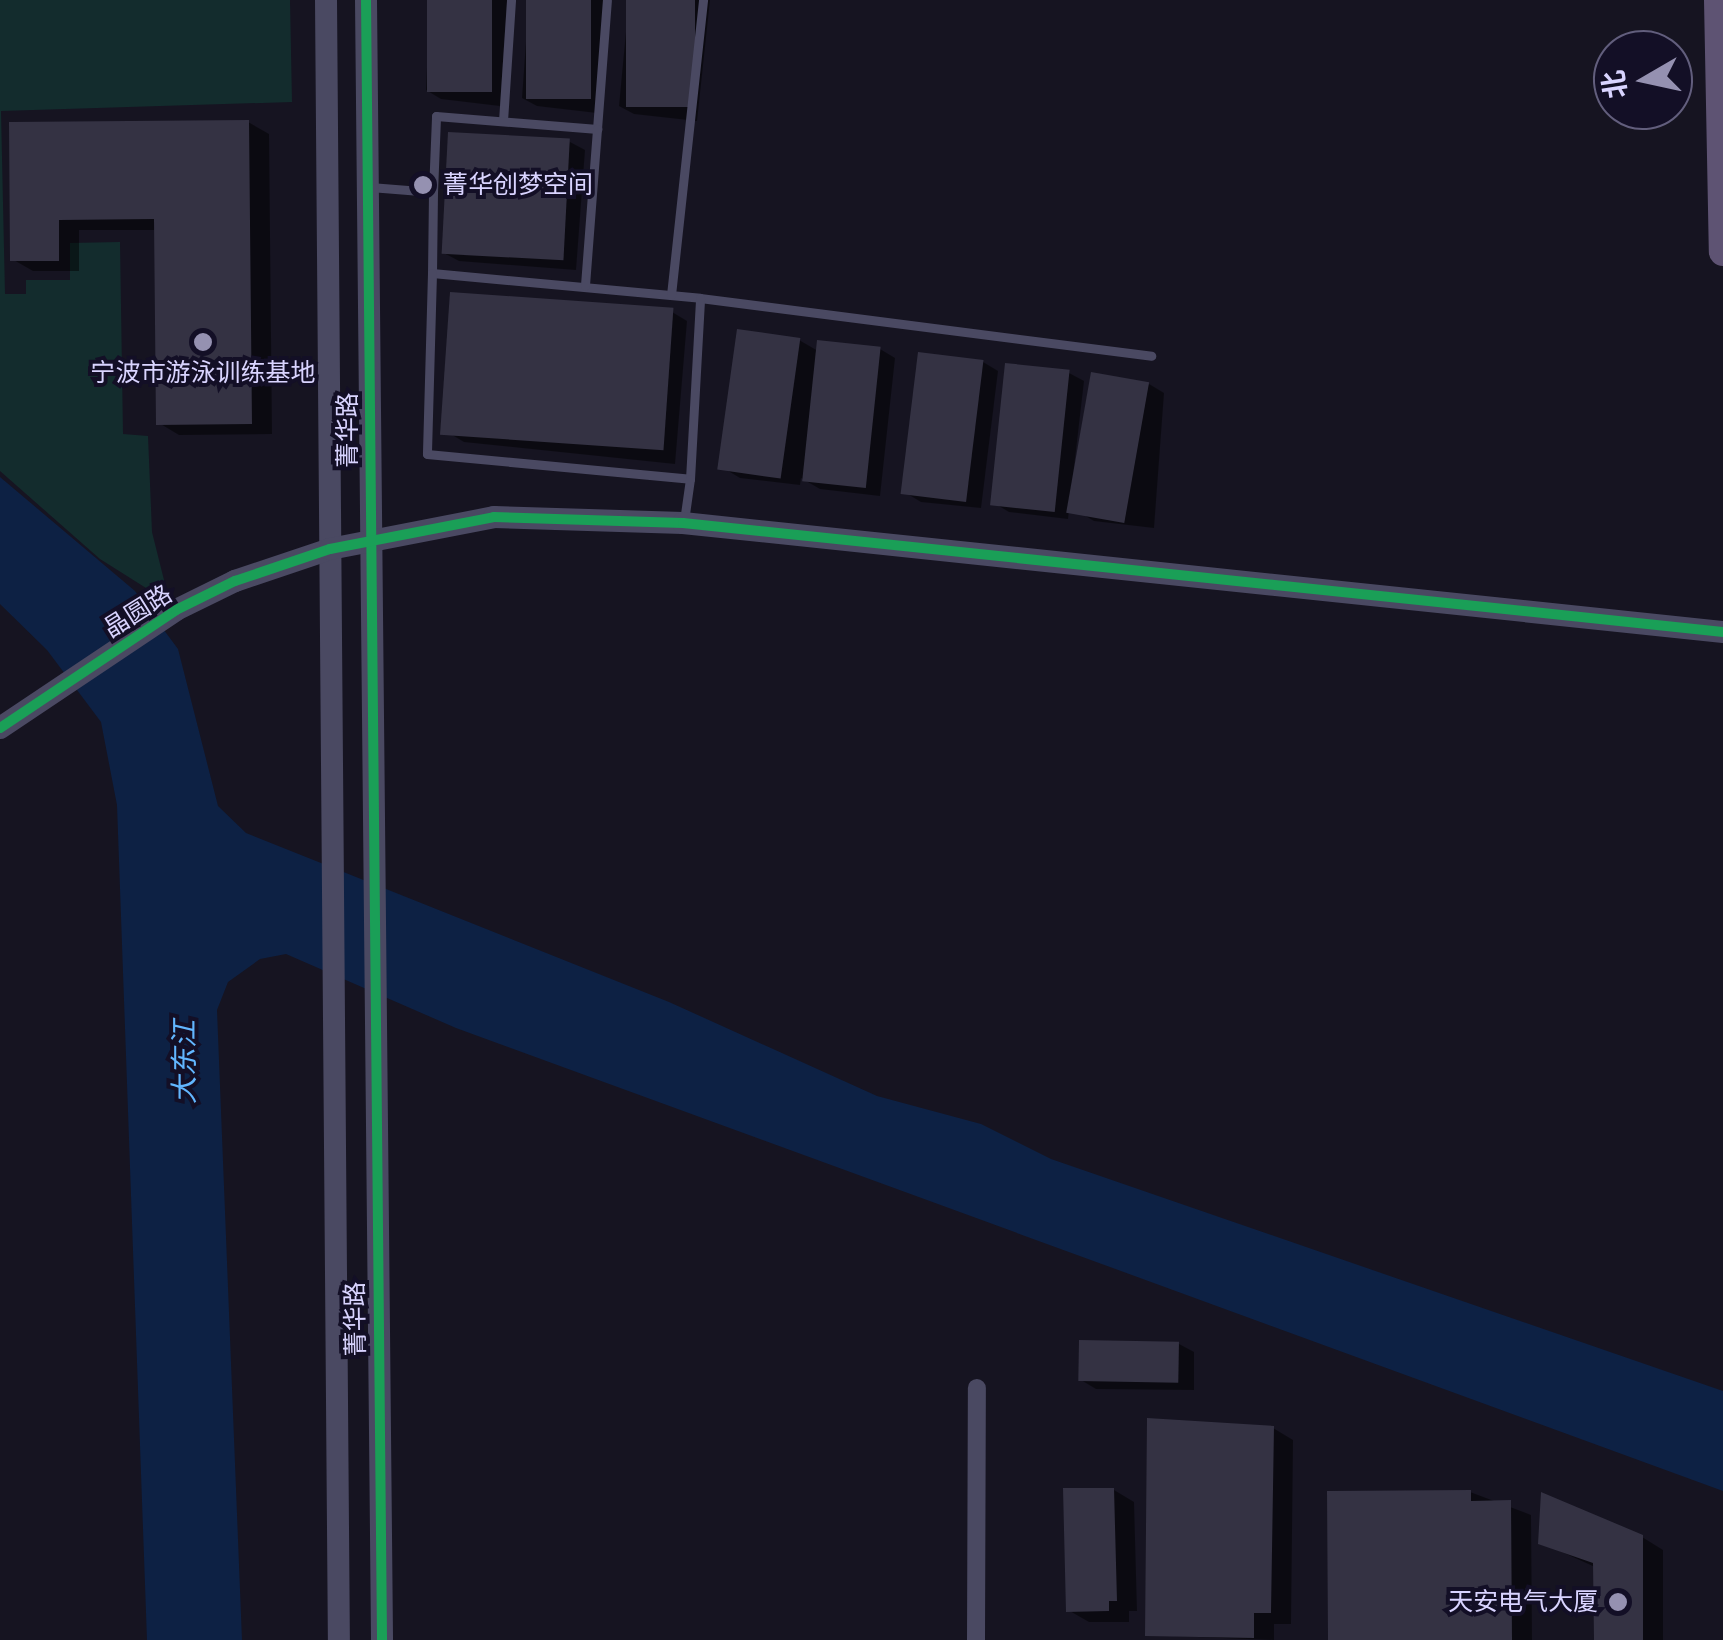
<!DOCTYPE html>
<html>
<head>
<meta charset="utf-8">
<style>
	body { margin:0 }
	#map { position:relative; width:1723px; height:1640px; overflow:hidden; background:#161421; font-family:"Varela Round","Noto Sans SC",sans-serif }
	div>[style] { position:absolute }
	.green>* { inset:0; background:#132c2d }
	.water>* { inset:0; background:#0d2144 }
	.shadow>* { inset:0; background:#0007 }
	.building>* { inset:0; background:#343243; transform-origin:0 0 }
	.service>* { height:9px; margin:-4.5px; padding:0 4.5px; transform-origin:4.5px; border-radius:4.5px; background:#4a4962 }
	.minor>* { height:18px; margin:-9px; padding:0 9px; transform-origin:9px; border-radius:9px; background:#4a4962 }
	.tertiary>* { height:22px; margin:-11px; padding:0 11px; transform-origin:11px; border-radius:11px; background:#4a4962 }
	.primary>* { height:28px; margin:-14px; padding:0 14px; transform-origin:14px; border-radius:14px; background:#5e5373 }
	.cycleway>* { height:10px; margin:-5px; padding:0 5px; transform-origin:5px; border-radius:5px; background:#1a9f57 }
	.dots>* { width:28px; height:28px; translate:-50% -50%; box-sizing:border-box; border:5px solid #130f26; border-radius:50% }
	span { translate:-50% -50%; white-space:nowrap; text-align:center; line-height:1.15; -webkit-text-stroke:8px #130f26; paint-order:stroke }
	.poi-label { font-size:25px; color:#d9d4ff }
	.left { translate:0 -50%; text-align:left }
	.right { translate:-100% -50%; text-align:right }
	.street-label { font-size:25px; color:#d9d4ff }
	.water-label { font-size:28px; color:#62b6ff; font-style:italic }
	.north { position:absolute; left:1593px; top:30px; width:100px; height:100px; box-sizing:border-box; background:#130f26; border:2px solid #625e7d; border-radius:50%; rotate:261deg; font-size:28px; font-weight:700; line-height:40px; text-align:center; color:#d9d4ff }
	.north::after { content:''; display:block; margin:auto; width:35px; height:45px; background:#9591b1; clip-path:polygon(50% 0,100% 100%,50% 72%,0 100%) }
</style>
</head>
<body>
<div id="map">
	<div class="green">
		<div style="clip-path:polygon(0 0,290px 0,292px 102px,1px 111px,5px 294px,26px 294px,26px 280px,70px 280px,70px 243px,120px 242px,123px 434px,148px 436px,152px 532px,166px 588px,146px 588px,100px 559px,0 471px)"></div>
	</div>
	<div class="water">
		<div style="clip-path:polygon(0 477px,135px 591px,178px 649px,218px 806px,246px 833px,669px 1002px,877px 1096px,981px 1124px,1051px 1159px,1723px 1391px,1723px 1491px,456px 1028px,286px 954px,260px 959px,228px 982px,217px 1010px,242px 1640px,147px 1640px,117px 805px,101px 722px,47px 650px,0 604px)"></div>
	</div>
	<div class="shadow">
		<div style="clip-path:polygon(430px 0,507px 0,500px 106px,441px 99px,426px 90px)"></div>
		<div style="clip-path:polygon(529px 0,606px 0,597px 113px,537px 106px,522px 98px)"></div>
		<div style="clip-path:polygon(629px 0,710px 0,697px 121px,634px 114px,619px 106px)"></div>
		<div style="clip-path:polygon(248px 122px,269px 134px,272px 434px,179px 435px,159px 423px,157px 230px,79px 230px,79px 271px,33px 271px,12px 259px,11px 124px)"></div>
		<div style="clip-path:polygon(570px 142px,585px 150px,576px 270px,459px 261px,444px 253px)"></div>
		<div style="clip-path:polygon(672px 312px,687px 321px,675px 464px,464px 442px,449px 433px)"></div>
		<div style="clip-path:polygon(799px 340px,818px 351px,880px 349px,895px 358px,880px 496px,820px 489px,801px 478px,800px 485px,740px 478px,725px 469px)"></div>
		<div style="clip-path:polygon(983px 362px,998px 371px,981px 508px,921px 502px,906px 493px)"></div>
		<div style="clip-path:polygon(1069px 373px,1084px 381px,1068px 519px,1009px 512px,994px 503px)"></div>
		<div style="clip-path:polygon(1149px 384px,1164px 393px,1154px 528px,1094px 521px,1079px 512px)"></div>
		<div style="clip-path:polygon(1179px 1344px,1194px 1352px,1194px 1390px,1096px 1389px,1081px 1380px)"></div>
		<div style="clip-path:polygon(1273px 1428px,1293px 1440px,1291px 1624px,1274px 1624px,1274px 1640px,1147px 1635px)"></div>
		<div style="clip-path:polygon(1114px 1490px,1134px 1502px,1137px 1611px,1129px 1611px,1129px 1622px,1089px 1622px,1068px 1610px)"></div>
		<div style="clip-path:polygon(1470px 1492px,1531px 1515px,1532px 1640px,1331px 1640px)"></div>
		<div style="clip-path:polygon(1642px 1537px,1663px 1550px,1663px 1640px,1596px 1640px,1595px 1567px,1540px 1542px)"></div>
	</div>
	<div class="building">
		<div style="left:427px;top:0;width:65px;height:92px"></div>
		<div style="left:526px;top:0;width:65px;height:99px"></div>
		<div style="left:626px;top:0;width:69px;height:107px"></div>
		<div style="clip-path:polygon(249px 120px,252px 424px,156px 425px,154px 219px,59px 220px,59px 261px,10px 261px,9px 122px)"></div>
		<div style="left:448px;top:132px;width:122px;height:122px;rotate:3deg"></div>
		<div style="left:450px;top:292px;width:224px;height:143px;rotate:4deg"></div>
		<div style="left:737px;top:329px;width:64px;height:142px;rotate:8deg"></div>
		<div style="left:817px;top:340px;width:64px;height:142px;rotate:6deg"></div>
		<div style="left:918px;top:352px;width:66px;height:143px;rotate:7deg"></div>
		<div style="left:1005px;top:363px;width:65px;height:143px;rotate:6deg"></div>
		<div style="left:1091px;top:372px;width:59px;height:143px;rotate:10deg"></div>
		<div style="left:1079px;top:1340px;width:100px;height:41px;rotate:1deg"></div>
		<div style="clip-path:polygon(1147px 1418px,1274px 1426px,1271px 1613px,1254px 1613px,1254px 1638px,1145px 1636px)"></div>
		<div style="clip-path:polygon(1063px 1488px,1114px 1488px,1117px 1601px,1109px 1601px,1109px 1611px,1066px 1612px)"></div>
		<div style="clip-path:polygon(1471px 1490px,1471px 1501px,1511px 1500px,1512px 1640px,1328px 1640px,1327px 1491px)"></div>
		<div style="clip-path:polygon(1541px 1492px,1643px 1535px,1643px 1640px,1594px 1640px,1593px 1563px,1538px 1544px)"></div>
	</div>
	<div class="service">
		<div style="left:503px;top:121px;width:121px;rotate:-86.2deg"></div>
		<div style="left:597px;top:129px;width:129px;rotate:-85.6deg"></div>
		<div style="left:370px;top:187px;width:63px;rotate:4.5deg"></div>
		<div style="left:433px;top:192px;width:81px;rotate:90.7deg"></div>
		<div style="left:432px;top:273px;width:269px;rotate:5.3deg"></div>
		<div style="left:700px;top:298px;width:455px;rotate:7.3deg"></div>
		<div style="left:433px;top:192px;width:76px;rotate:-87.7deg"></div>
		<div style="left:436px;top:116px;width:162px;rotate:4.6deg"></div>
		<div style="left:597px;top:129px;width:157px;rotate:94.4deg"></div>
		<div style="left:432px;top:273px;width:181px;rotate:91.6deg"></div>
		<div style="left:427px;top:454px;width:264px;rotate:5.4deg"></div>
		<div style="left:690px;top:479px;width:181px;rotate:-86.8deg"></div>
		<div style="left:671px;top:295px;width:297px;rotate:-83.8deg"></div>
		<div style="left:684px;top:521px;width:42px;rotate:-81.9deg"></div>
	</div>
	<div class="minor">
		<div style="left:976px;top:1640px;width:252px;rotate:-89.8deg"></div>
	</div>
	<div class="tertiary">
		<div style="left:326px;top:0;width:1640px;rotate:89.55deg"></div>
		<div style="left:366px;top:0;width:1640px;rotate:89.44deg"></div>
		<div style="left:0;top:728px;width:212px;rotate:-33.8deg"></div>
		<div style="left:176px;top:610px;width:66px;rotate:-26.2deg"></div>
		<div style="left:235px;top:581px;width:100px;rotate:-18.6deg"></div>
		<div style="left:330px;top:549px;width:167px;rotate:-11deg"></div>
		<div style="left:494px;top:517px;width:189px;rotate:1.8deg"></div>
		<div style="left:683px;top:523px;width:1046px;rotate:5.98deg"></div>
	</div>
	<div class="primary">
		<div style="left:1718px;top:0;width:252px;rotate:88.9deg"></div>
	</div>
	<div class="cycleway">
		<div style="left:366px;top:0;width:1640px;rotate:89.44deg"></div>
		<div style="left:0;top:728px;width:212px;rotate:-33.8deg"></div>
		<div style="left:176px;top:610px;width:66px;rotate:-26.2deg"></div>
		<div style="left:235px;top:581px;width:100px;rotate:-18.6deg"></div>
		<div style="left:330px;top:549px;width:167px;rotate:-11deg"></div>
		<div style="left:494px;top:517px;width:189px;rotate:1.8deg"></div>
		<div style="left:683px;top:523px;width:1046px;rotate:5.98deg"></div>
	</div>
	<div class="dots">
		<div style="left:423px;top:185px;background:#9591b1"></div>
		<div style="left:203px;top:342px;background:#9591b1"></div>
		<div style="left:1618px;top:1602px;background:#9591b1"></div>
	</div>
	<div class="poi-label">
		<span class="left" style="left:443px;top:185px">菁华创梦空间</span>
		<span style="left:203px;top:373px">宁波市游泳训练基地</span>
		<span class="right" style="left:1598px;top:1602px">天安电气大厦</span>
	</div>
	<div class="street-label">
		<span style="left:348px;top:430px;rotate:-90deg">菁华路</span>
		<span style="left:138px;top:612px;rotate:-32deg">晶圆路</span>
		<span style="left:356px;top:1319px;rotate:-91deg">菁华路</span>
	</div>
	<div class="water-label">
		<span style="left:185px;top:1062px;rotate:-90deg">大东江</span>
	</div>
	<div class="north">北</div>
</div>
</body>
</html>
